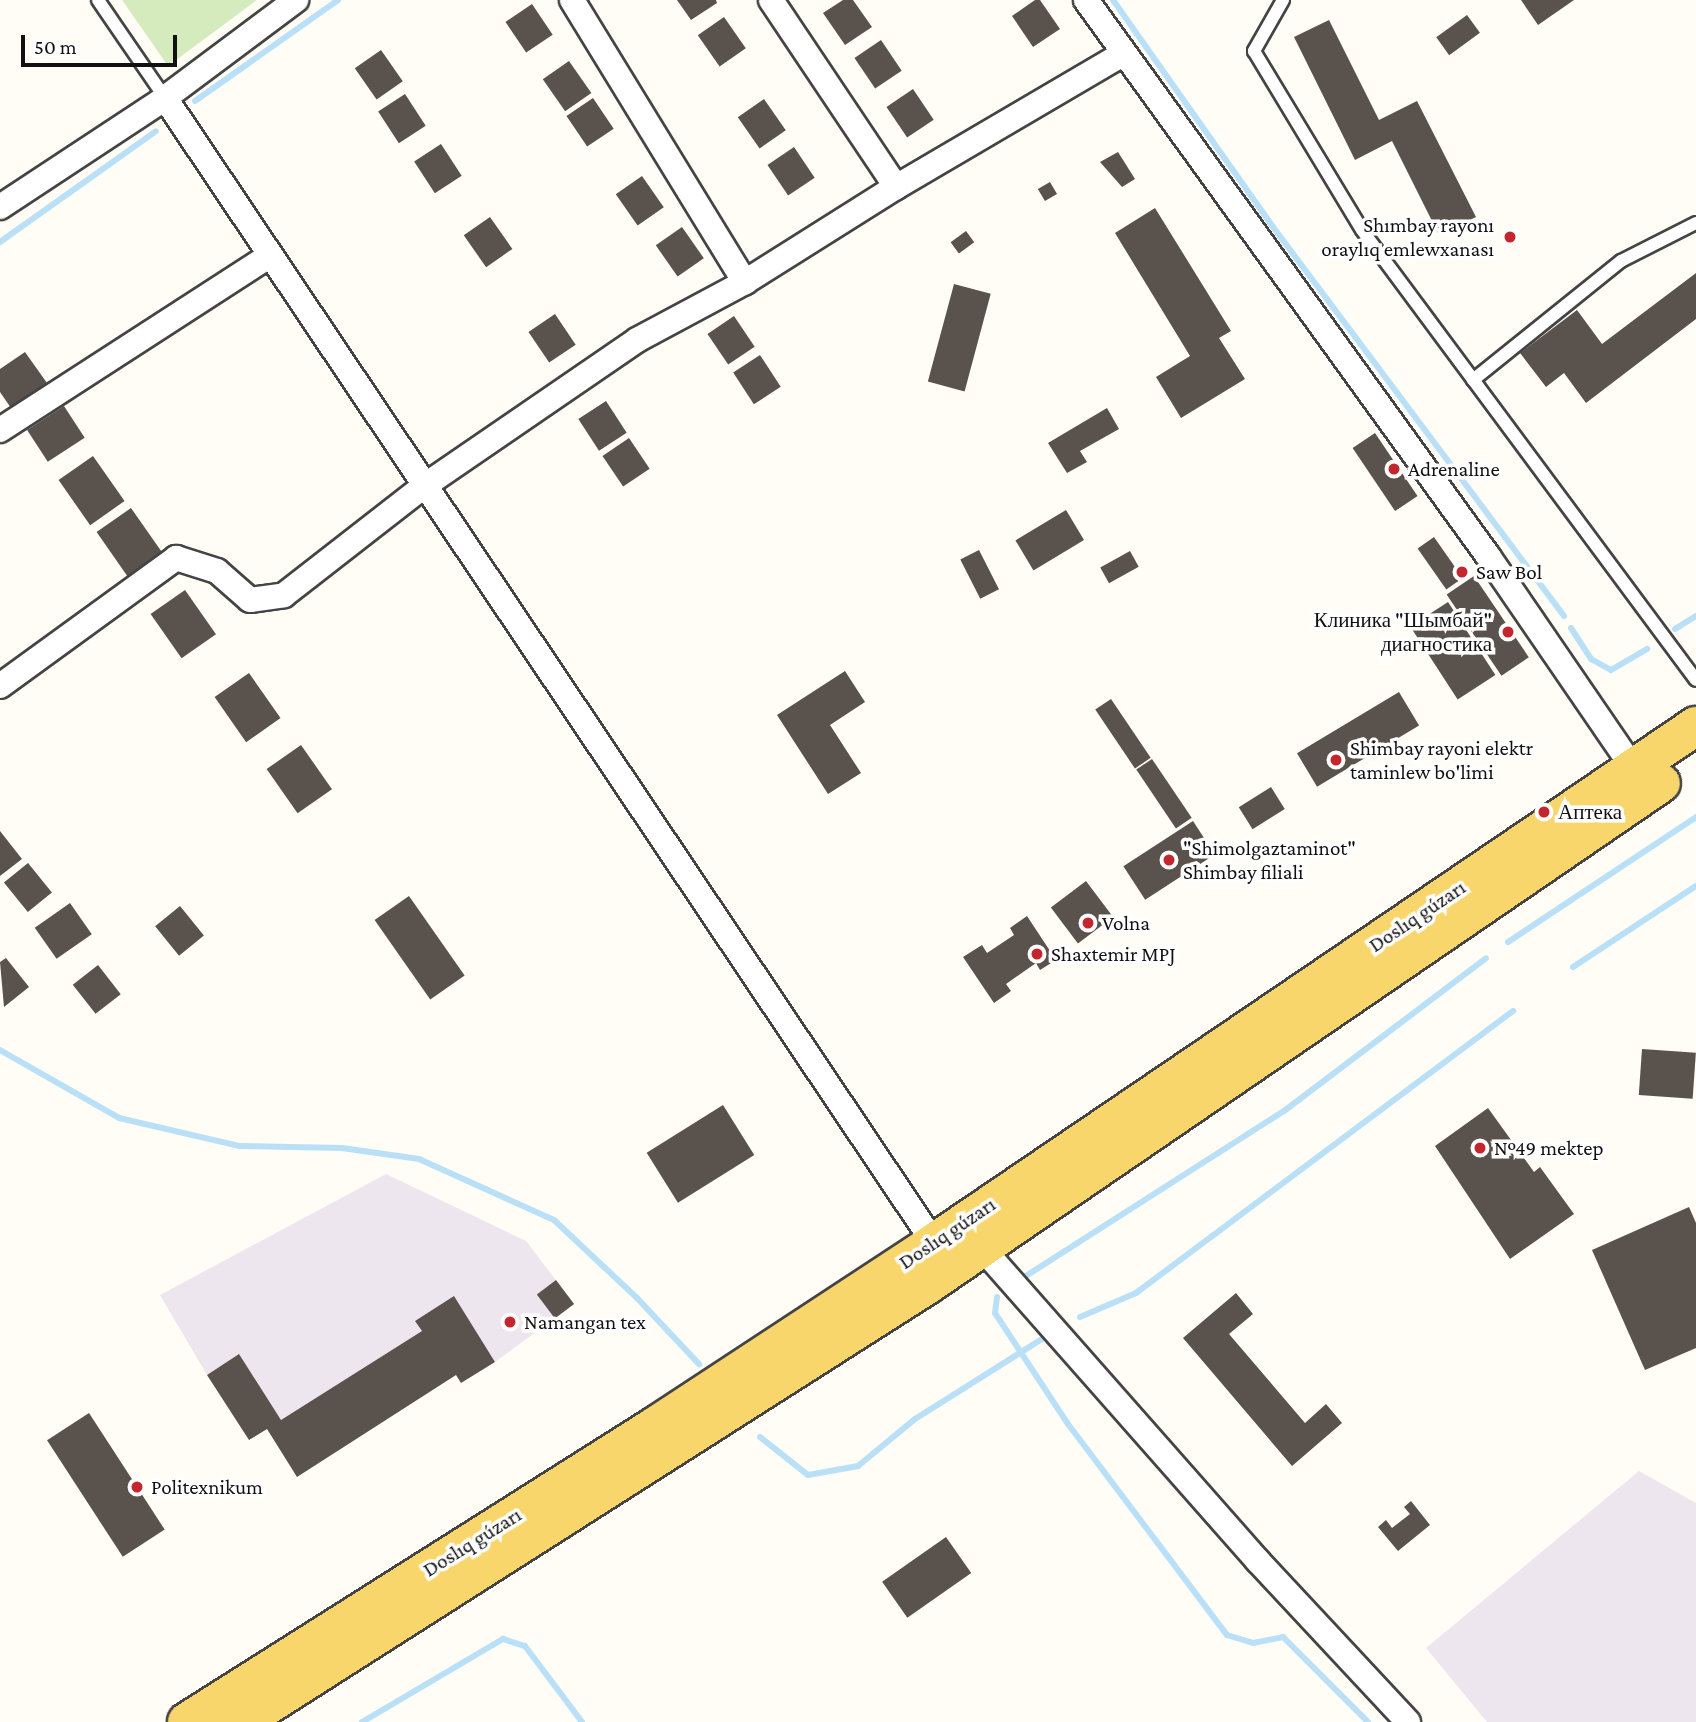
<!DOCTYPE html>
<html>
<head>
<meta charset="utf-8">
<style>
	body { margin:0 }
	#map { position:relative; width:1696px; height:1722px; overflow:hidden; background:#fffdf5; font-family:"Crimson Pro",serif }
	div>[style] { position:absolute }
	.industrial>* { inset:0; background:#eee6ef }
	.green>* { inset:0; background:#d5ebbd }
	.stream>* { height:6px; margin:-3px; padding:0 3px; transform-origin:3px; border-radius:3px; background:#b9e0f7 }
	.building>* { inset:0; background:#5a524d; transform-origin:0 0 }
	.roads { filter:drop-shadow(2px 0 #444) drop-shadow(-2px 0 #444) drop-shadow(0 2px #444) drop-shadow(0 -2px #444) }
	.service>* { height:12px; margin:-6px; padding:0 6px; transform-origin:6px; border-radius:6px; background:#fff }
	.minor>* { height:24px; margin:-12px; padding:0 12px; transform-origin:12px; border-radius:12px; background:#fff }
	.primary>* { height:38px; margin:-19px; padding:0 19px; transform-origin:19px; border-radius:19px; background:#f9d66b }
	.dots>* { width:19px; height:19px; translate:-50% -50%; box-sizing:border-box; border:4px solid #fff; border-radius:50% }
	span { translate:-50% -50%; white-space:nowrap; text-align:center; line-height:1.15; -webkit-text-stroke:7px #fff; paint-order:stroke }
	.poi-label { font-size:21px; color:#111 }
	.right { translate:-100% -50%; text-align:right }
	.left { translate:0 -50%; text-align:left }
	.street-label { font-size:21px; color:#111 }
	.scale { position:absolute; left:21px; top:35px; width:156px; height:32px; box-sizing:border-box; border:4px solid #111; border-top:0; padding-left:9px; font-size:21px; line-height:24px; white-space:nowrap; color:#111; -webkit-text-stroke:5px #fff; paint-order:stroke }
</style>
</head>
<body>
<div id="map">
	<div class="industrial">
		<div style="clip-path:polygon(386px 1174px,526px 1241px,574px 1304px,495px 1362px,454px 1297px,416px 1321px,422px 1331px,281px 1420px,239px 1355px,207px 1375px,160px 1295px)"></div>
		<div style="clip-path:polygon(1639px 1471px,1696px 1503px,1696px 1722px,1487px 1722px,1426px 1648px)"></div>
	</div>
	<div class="green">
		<div style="clip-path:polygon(122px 0,257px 0,168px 66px)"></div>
	</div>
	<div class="stream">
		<div style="left:1113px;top:0;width:278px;rotate:54.8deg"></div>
		<div style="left:1273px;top:227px;width:486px;rotate:53.2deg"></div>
		<div style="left:195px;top:101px;width:175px;rotate:-35.2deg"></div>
		<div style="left:0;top:242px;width:191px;rotate:-35.4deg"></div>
		<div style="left:1571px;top:628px;width:37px;rotate:57deg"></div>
		<div style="left:1591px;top:659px;width:23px;rotate:29deg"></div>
		<div style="left:1611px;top:670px;width:42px;rotate:-30.3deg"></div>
		<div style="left:1675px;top:629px;width:25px;rotate:-32deg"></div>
		<div style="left:1508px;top:942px;width:226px;rotate:-33.6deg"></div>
		<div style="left:1573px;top:967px;width:147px;rotate:-33.4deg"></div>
		<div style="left:0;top:1050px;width:137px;rotate:29.7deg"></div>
		<div style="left:119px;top:1118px;width:123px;rotate:13.1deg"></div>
		<div style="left:239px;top:1146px;width:103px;rotate:1.1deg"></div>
		<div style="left:342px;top:1148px;width:78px;rotate:8.1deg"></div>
		<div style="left:419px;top:1159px;width:148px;rotate:24.3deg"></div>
		<div style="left:554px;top:1220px;width:114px;rotate:43.2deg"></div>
		<div style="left:637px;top:1298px;width:91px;rotate:46.8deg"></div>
		<div style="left:1018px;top:1281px;width:316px;rotate:-32.6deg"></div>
		<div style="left:1284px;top:1111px;width:253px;rotate:-37.1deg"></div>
		<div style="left:997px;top:1297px;width:16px;rotate:97deg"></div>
		<div style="left:995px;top:1313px;width:133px;rotate:56.7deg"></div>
		<div style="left:1068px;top:1424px;width:264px;rotate:53deg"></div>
		<div style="left:1227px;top:1635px;width:27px;rotate:17deg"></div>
		<div style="left:1253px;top:1643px;width:31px;rotate:-11deg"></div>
		<div style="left:1283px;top:1637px;width:120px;rotate:45deg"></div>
		<div style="left:1080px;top:1317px;width:61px;rotate:-23.2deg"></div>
		<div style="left:1136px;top:1293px;width:471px;rotate:-36.8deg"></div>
		<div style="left:760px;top:1437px;width:61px;rotate:38.4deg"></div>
		<div style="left:808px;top:1475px;width:51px;rotate:-10.2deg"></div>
		<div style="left:858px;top:1466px;width:74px;rotate:-39.5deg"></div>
		<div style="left:915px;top:1419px;width:150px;rotate:-32.2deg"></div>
		<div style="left:362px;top:1722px;width:164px;rotate:-30.5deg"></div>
		<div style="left:503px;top:1639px;width:23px;rotate:18deg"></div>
		<div style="left:525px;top:1646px;width:95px;rotate:53.1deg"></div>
	</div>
	<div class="building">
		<div style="clip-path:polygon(677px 0,716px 0,717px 3px,691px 20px)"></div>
		<div style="clip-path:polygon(843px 0,853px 0,872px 27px,845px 45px,823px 13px)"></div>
		<div style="clip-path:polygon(1035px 0,1040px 0,1060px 29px,1033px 47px,1012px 16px)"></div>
		<div style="clip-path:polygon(1521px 0,1574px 0,1538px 25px)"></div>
		<div style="left:532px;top:4px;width:37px;height:32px;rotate:56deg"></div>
		<div style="left:1467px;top:15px;width:22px;height:38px;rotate:54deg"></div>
		<div style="left:724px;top:17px;width:38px;height:32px;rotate:55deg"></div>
		<div style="clip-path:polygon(1329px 20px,1379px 120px,1417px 101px,1476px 217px,1439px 235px,1392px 141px,1355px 160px,1294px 37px)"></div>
		<div style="left:881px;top:40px;width:37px;height:32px;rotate:56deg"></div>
		<div style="left:381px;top:50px;width:38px;height:32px;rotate:55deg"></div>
		<div style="left:569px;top:61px;width:39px;height:32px;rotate:55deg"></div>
		<div style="left:913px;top:89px;width:37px;height:32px;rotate:56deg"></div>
		<div style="left:405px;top:94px;width:38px;height:32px;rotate:57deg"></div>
		<div style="left:593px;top:98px;width:37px;height:32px;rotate:56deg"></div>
		<div style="left:764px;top:99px;width:38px;height:32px;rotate:55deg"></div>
		<div style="left:441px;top:144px;width:38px;height:32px;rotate:57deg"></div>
		<div style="left:794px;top:147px;width:37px;height:32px;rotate:56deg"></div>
		<div style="clip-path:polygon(1118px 152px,1135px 179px,1122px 187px,1100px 162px)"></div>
		<div style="left:642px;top:176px;width:38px;height:32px;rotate:55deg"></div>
		<div style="left:1050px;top:182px;width:14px;height:14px;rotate:60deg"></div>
		<div style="clip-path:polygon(1155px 208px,1231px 331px,1219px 338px,1245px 379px,1181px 418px,1156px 377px,1190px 356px,1115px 233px)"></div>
		<div style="left:490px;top:217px;width:39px;height:32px;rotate:55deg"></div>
		<div style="left:682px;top:227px;width:38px;height:32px;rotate:55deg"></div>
		<div style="left:966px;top:231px;width:14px;height:19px;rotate:54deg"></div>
		<div style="clip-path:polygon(1696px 273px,1696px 319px,1586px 403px,1564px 373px,1546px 387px,1520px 353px,1577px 310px,1602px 344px)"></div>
		<div style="left:954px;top:284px;width:38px;height:101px;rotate:15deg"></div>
		<div style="left:555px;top:314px;width:37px;height:32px;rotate:56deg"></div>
		<div style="left:734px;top:316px;width:37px;height:32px;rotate:56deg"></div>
		<div style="clip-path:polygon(25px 352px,47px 383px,11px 408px,0 392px,0 369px)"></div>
		<div style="left:760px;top:355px;width:38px;height:32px;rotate:57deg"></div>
		<div style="left:606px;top:401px;width:38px;height:33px;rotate:57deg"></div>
		<div style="left:64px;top:406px;width:38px;height:44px;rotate:57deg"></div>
		<div style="clip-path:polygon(1107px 408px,1119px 429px,1080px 451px,1087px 462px,1067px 473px,1048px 443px)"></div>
		<div style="left:1375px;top:433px;width:76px;height:27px;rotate:56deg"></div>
		<div style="left:629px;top:438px;width:37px;height:32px;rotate:56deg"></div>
		<div style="left:93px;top:456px;width:55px;height:42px;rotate:55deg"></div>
		<div style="left:131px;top:508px;width:55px;height:42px;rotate:55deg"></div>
		<div style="left:1066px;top:510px;width:35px;height:59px;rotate:59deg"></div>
		<div style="left:1434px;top:537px;width:50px;height:20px;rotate:55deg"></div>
		<div style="left:979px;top:550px;width:44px;height:21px;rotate:63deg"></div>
		<div style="left:1130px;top:551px;width:18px;height:34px;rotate:61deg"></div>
		<div style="left:1474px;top:576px;width:98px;height:33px;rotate:56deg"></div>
		<div style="left:185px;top:590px;width:54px;height:42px;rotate:55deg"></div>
		<div style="left:1448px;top:602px;width:87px;height:45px;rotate:57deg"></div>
		<div style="clip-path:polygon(845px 671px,865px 702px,830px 725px,861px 773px,828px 794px,777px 715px)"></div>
		<div style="left:249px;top:673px;width:55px;height:42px;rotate:55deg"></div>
		<div style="left:1399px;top:692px;width:39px;height:119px;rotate:59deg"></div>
		<div style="left:1111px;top:699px;width:71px;height:19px;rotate:56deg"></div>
		<div style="left:301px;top:745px;width:54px;height:42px;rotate:55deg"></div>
		<div style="left:1152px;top:759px;width:71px;height:19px;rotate:56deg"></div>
		<div style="left:1271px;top:787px;width:26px;height:38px;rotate:58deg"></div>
		<div style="left:1193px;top:821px;width:40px;height:83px;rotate:57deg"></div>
		<div style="clip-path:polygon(0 831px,22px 859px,0 876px)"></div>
		<div style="left:28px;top:863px;width:38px;height:31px;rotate:51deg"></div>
		<div style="left:1086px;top:881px;width:45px;height:44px;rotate:53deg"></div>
		<div style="left:409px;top:896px;width:97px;height:42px;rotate:55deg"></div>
		<div style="left:70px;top:903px;width:38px;height:43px;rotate:55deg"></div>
		<div style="left:180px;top:906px;width:38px;height:32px;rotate:51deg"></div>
		<div style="clip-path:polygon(1027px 916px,1056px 960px,1040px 970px,1036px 963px,1006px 984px,1011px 991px,994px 1003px,963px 957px,982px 945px,987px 953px,1014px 935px,1010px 928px)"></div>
		<div style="clip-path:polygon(6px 958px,29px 987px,4px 1007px,0 962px)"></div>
		<div style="left:98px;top:965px;width:37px;height:32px;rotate:52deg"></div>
		<div style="left:1642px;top:1049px;width:54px;height:46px;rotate:4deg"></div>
		<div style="left:723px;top:1105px;width:59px;height:90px;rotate:58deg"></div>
		<div style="clip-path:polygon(1488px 1108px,1534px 1172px,1540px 1167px,1574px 1214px,1510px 1259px,1435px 1146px)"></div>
		<div style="clip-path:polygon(1689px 1207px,1696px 1223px,1696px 1348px,1645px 1370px,1592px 1250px)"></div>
		<div style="left:556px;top:1280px;width:30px;height:24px;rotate:53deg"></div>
		<div style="clip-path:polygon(1236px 1293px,1253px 1314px,1229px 1334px,1305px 1423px,1326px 1404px,1342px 1423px,1292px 1466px,1183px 1338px)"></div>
		<div style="clip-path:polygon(454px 1296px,495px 1362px,461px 1383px,456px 1375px,297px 1477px,267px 1429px,249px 1440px,207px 1375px,239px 1354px,281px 1420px,422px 1331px,415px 1321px)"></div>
		<div style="left:89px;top:1413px;width:139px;height:50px;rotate:57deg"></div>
		<div style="clip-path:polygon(1411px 1501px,1430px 1525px,1398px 1551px,1378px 1527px,1386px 1520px,1392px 1528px,1410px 1514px,1404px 1507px)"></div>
		<div style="left:946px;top:1537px;width:44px;height:78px;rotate:55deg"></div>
	</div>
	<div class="roads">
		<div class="service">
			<div style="left:98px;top:0;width:119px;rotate:55.6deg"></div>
			<div style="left:1283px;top:0;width:59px;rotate:119.6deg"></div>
			<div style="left:1254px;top:51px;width:209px;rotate:58.9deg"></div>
			<div style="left:1362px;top:230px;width:560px;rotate:53.42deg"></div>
			<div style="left:1473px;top:380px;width:190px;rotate:-38.8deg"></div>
			<div style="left:1621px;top:261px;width:84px;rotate:-26.9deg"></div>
		</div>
		<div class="minor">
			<div style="left:572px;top:0;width:331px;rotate:58.5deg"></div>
			<div style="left:771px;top:0;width:225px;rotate:56.2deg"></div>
			<div style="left:1086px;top:0;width:686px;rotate:54.13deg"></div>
			<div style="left:1488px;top:556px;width:258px;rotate:55.6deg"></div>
			<div style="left:165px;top:98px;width:1379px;rotate:56.11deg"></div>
			<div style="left:0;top:207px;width:198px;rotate:-33.4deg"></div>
			<div style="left:165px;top:98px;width:164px;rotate:-36.8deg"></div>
			<div style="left:0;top:430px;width:318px;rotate:-32.9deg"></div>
			<div style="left:0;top:686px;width:218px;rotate:-36deg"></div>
			<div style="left:176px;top:558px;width:43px;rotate:17.6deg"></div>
			<div style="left:217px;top:571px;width:44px;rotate:41.3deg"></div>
			<div style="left:250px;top:600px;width:34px;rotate:-8deg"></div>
			<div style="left:284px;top:595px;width:177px;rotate:-37.9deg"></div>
			<div style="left:424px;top:486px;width:258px;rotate:-34.4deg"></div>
			<div style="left:637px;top:340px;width:123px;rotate:-28.2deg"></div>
			<div style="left:745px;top:282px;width:178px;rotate:-32.2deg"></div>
			<div style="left:896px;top:187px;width:263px;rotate:-30.4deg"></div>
			<div style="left:982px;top:1248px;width:417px;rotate:48.6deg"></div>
			<div style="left:1258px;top:1561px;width:220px;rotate:47deg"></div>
		</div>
		<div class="primary">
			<div style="left:187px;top:1722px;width:556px;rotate:-32.29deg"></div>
			<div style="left:657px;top:1425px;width:331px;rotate:-33.3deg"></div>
			<div style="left:934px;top:1243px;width:921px;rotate:-34.16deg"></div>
			<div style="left:241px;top:1722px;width:813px;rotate:-32.5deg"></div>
			<div style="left:927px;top:1285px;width:889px;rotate:-34.37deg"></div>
		</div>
	</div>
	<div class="dots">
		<div style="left:1510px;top:237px;background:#c4262e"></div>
		<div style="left:1394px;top:469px;background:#c4262e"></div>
		<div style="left:1462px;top:572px;background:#c4262e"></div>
		<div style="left:1508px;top:632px;background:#c4262e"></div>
		<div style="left:1336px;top:760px;background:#c4262e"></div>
		<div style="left:1544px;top:812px;background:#c4262e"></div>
		<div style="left:1169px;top:860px;background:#c4262e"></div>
		<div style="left:1088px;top:923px;background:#c4262e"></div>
		<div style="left:1037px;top:954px;background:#c4262e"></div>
		<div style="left:1480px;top:1148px;background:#c4262e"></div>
		<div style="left:510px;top:1322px;background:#c4262e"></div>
		<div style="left:137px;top:1487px;background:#c4262e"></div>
	</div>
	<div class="poi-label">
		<span class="right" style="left:1494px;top:237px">Shımbay rayonı<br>oraylıq emlewxanası</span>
		<span class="left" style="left:1408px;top:469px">Adrenaline</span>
		<span class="left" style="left:1476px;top:572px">Saw Bol</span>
		<span class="right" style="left:1492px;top:632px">Клиника "Шымбай"<br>диагностика</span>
		<span class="left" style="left:1350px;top:760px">Shimbay rayoni elektr<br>taminlew bo'limi</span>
		<span class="left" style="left:1558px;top:812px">Аптека</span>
		<span class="left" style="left:1183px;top:860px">"Shimolgaztaminot"<br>Shimbay filiali</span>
		<span class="left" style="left:1102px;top:923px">Volna</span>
		<span class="left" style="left:1051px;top:954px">Shaxtemir MPJ</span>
		<span class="left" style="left:1494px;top:1148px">№49 mektep</span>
		<span class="left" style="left:524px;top:1322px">Namangan tex</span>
		<span class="left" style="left:151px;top:1487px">Politexnikum</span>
	</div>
	<div class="street-label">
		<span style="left:1417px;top:916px;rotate:-34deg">Doslıq gúzarı</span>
		<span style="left:947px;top:1233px;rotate:-34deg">Doslıq gúzarı</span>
		<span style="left:472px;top:1542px;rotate:-32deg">Doslıq gúzarı</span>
	</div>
	<div class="scale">50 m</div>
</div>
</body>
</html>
